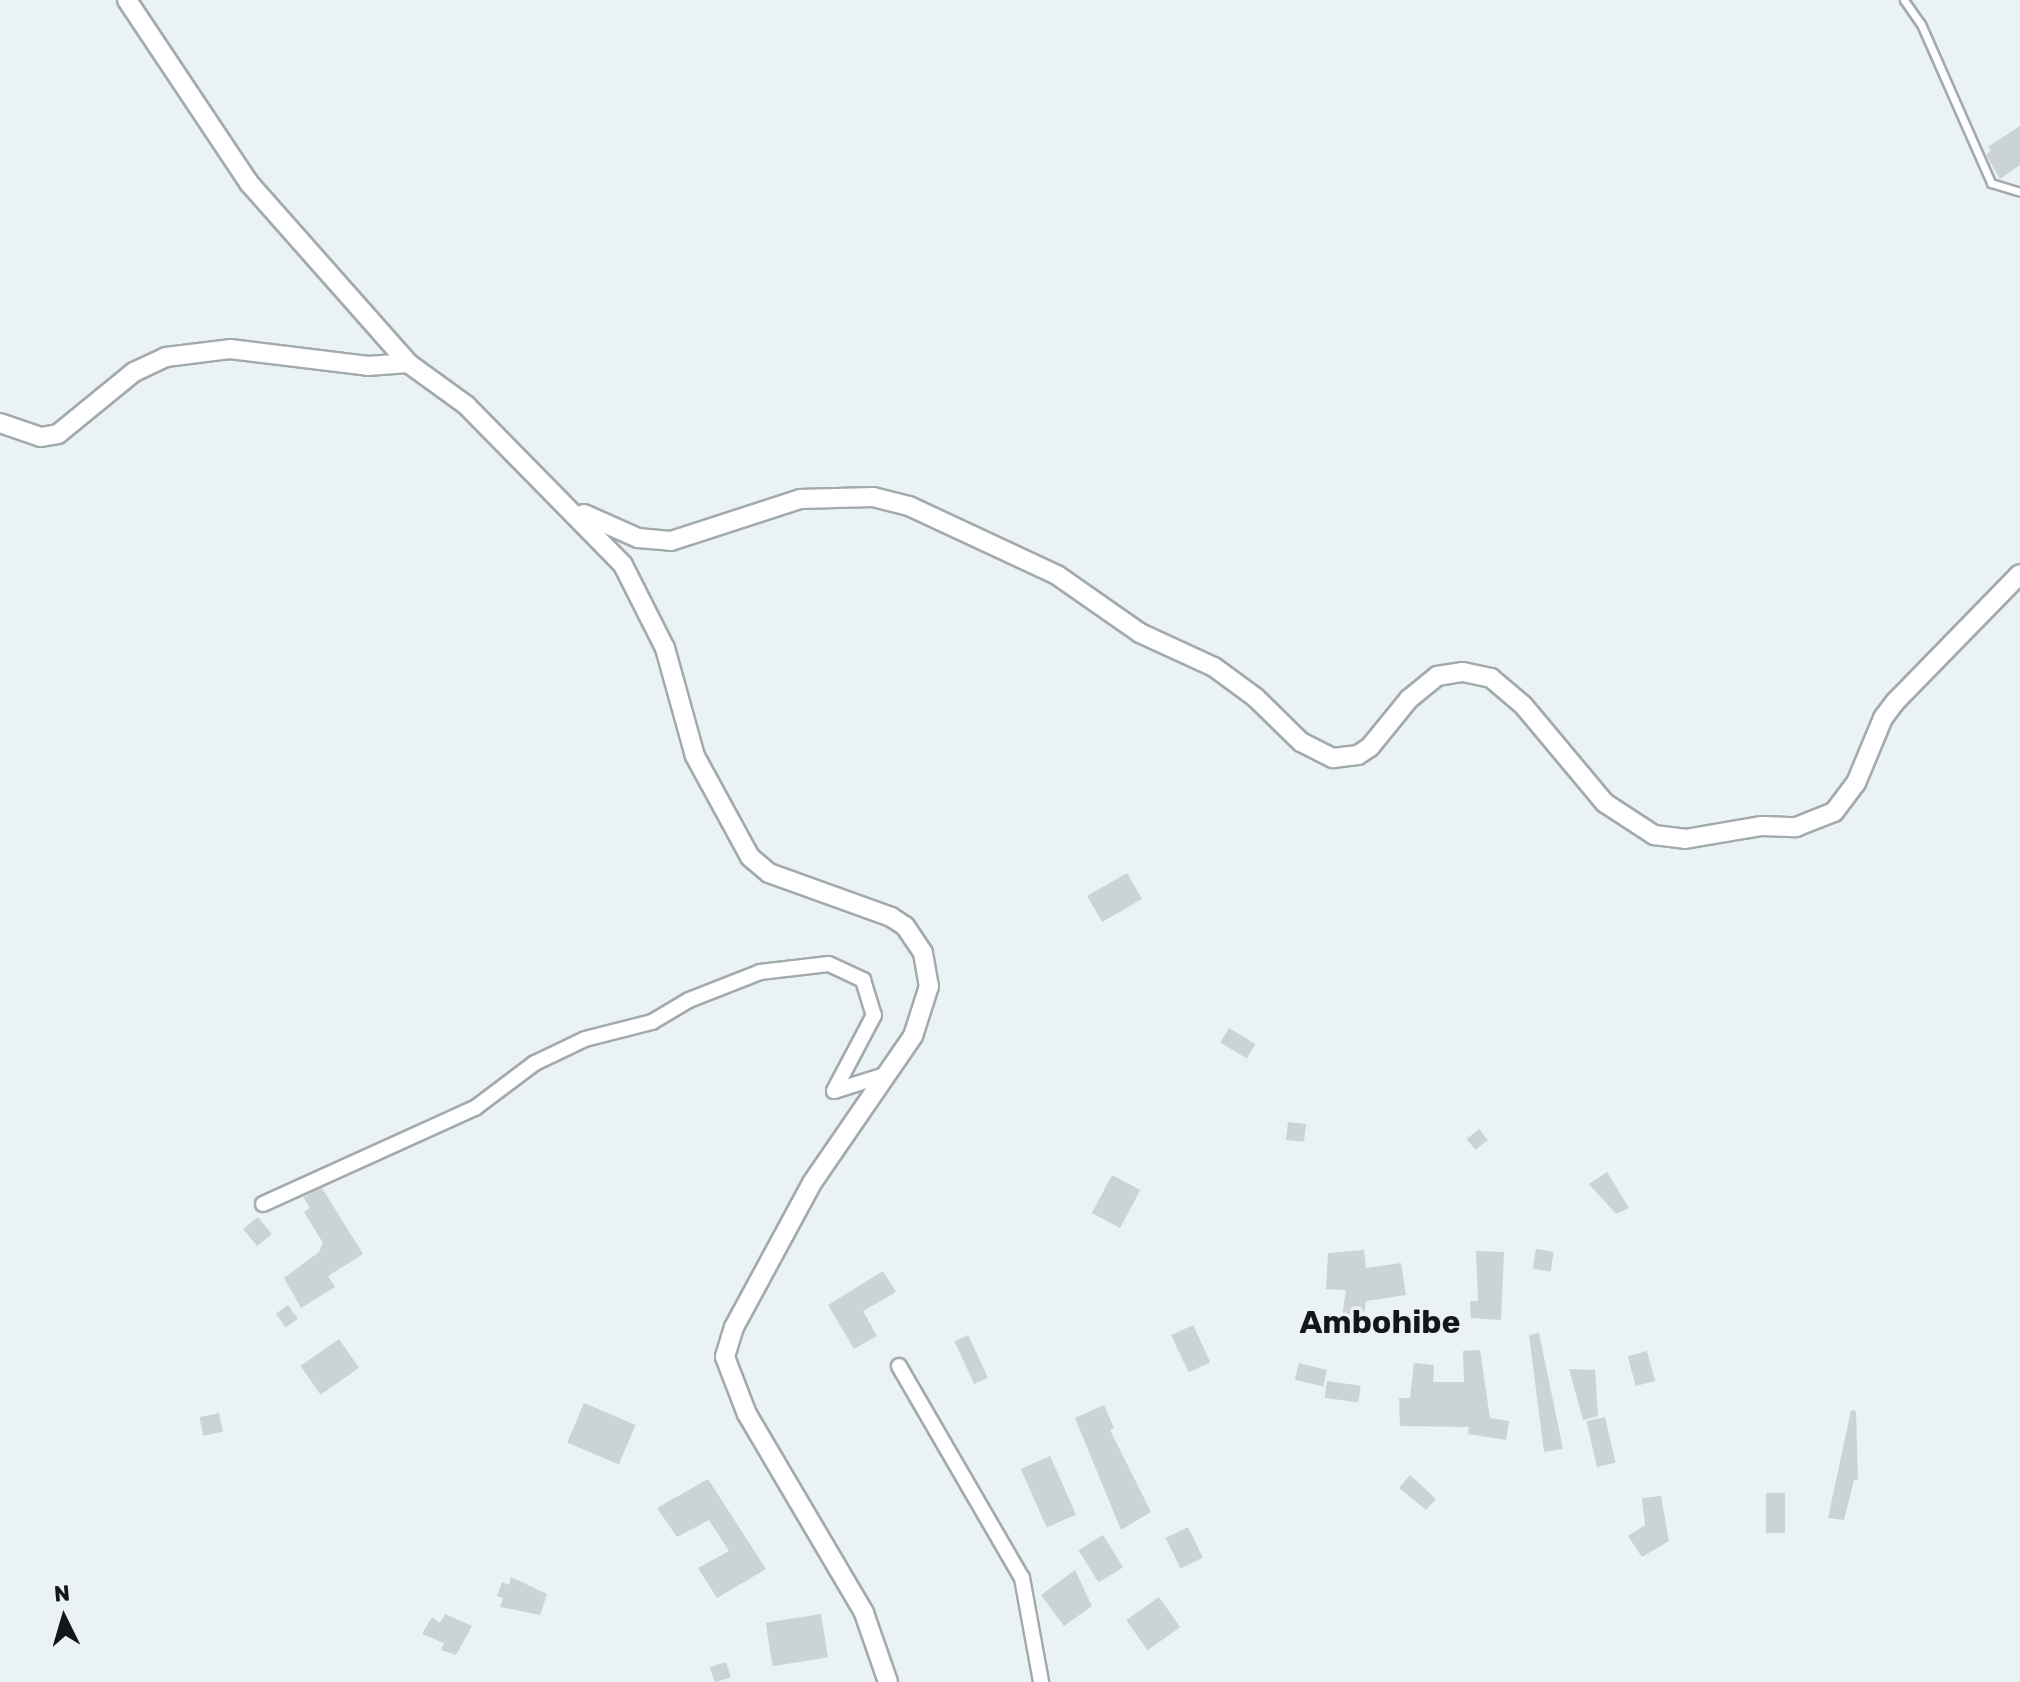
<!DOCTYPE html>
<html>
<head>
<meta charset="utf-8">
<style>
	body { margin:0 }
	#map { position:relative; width:2020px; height:1682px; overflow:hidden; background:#eaf2f6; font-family:Rubik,sans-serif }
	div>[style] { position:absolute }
	.building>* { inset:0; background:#ccd3d7; transform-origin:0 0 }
	.roads { filter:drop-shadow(2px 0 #a3aaae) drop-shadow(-2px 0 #a3aaae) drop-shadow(0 2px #a3aaae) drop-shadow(0 -2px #a3aaae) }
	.service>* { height:7px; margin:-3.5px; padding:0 3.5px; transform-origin:3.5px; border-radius:3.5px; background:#fff }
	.minor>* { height:14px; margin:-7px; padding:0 7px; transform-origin:7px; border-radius:7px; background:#fff }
	.tertiary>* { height:18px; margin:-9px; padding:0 9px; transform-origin:9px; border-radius:9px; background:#fff }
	span { translate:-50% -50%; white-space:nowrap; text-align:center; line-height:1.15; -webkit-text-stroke:7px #eaf2f6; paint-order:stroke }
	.district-label { font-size:32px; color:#141718; font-weight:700 }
	.north { position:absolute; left:24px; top:1578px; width:80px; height:80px; -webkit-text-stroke:6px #eaf2f6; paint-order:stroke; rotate:355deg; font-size:22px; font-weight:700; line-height:32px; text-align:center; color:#141718 }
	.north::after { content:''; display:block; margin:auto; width:28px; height:36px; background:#141718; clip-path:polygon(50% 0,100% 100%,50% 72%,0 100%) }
</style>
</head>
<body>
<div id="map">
	<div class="building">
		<div style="clip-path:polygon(2020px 126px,2020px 165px,2000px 179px,1986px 155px,1991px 150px,1988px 147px)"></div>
		<div style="left:1127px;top:873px;width:30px;height:46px;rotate:60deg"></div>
		<div style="left:1229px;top:1028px;width:31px;height:17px;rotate:31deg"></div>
		<div style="left:1288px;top:1122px;width:18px;height:18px;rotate:6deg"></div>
		<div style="left:1479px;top:1129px;width:14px;height:16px;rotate:51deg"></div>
		<div style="clip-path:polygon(1607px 1172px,1629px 1208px,1616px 1214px,1589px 1184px)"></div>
		<div style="left:1112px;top:1175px;width:32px;height:43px;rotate:28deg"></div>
		<div style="clip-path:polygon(322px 1188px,363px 1254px,328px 1276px,335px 1287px,301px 1308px,284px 1278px,319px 1252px,323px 1243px,304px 1212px,310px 1208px,303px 1197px)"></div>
		<div style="left:258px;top:1217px;width:22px;height:19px;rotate:51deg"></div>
		<div style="left:1536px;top:1249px;width:18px;height:20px;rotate:9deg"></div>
		<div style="clip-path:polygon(1364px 1250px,1366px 1268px,1401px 1263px,1406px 1295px,1366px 1301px,1363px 1320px,1342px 1316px,1346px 1290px,1326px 1289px,1328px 1253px)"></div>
		<div style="clip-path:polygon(1476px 1251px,1504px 1252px,1501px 1320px,1471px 1318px,1470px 1301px,1478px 1301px)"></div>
		<div style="clip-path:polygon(883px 1271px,896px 1292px,863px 1311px,877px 1336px,854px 1349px,828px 1305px)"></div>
		<div style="left:288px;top:1305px;width:17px;height:15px;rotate:54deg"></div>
		<div style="left:1193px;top:1325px;width:41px;height:24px;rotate:65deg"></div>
		<div style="clip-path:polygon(1539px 1333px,1563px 1449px,1544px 1452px,1529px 1335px)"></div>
		<div style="left:968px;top:1335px;width:47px;height:15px;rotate:65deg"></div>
		<div style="left:339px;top:1339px;width:35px;height:47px;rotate:55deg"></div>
		<div style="clip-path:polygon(1480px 1350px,1490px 1418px,1509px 1421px,1506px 1440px,1468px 1434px,1469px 1427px,1400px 1426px,1399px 1398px,1410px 1398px,1414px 1363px,1434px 1365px,1433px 1382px,1464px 1382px,1463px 1351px)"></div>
		<div style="left:1647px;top:1351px;width:31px;height:20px;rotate:75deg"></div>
		<div style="left:1299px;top:1363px;width:29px;height:17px;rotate:14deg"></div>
		<div style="clip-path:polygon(1569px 1369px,1595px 1370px,1598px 1416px,1583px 1420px)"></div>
		<div style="left:1327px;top:1381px;width:34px;height:17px;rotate:8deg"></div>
		<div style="left:584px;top:1403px;width:56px;height:43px;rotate:23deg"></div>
		<div style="clip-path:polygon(1104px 1405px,1114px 1428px,1110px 1430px,1151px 1512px,1121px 1530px,1075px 1418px)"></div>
		<div style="clip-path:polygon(1851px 1410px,1856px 1411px,1858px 1480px,1854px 1480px,1844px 1520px,1828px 1518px)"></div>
		<div style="left:219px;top:1413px;width:19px;height:20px;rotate:78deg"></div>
		<div style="left:1605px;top:1417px;width:47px;height:19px;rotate:77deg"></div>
		<div style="left:1050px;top:1456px;width:64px;height:32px;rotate:66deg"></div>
		<div style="clip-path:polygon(1410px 1475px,1436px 1499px,1426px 1510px,1399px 1488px)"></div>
		<div style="clip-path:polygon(708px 1479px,766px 1569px,717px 1598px,698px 1568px,729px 1551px,709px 1520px,677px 1537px,657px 1508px)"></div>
		<div style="left:1766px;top:1493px;width:19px;height:40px"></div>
		<div style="clip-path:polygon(1661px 1496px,1669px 1541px,1642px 1557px,1628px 1536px,1645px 1525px,1642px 1498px)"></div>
		<div style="left:1188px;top:1527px;width:34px;height:25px;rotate:64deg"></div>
		<div style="left:1103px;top:1535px;width:38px;height:29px;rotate:58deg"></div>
		<div style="clip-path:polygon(1075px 1570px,1092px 1606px,1064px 1626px,1041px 1595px)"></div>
		<div style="clip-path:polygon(511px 1577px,547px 1594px,540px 1615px,500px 1607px,503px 1598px,497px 1596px,502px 1582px,509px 1585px)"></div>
		<div style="left:1159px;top:1597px;width:37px;height:40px;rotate:55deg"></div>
		<div style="clip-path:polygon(445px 1614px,472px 1626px,456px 1655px,441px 1650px,444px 1643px,422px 1634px,432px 1617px,440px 1623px)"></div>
		<div style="left:821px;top:1614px;width:44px;height:56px;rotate:81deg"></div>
		<div style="left:726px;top:1662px;width:16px;height:17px;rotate:72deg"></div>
	</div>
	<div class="roads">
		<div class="service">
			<div style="left:1904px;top:0;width:29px;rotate:55deg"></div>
			<div style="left:1921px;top:24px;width:174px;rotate:66.2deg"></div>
			<div style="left:1991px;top:183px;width:30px;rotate:17deg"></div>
		</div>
		<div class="minor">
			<div style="left:263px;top:1204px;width:233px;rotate:-24.4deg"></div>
			<div style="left:475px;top:1108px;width:75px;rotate:-36.9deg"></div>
			<div style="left:535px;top:1063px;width:55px;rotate:-25.6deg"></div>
			<div style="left:585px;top:1039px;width:69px;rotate:-14.2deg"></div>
			<div style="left:652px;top:1022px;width:43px;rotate:-30.7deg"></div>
			<div style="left:689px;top:1000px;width:76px;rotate:-21.5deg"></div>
			<div style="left:760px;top:972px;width:69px;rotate:-6.6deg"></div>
			<div style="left:829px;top:964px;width:38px;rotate:25deg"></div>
			<div style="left:863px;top:980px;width:37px;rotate:73deg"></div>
			<div style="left:874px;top:1015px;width:86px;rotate:117.8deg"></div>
			<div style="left:834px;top:1091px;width:57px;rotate:-17.5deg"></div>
			<div style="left:899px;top:1366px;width:245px;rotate:59.9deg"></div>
			<div style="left:1022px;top:1578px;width:106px;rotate:79.6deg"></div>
		</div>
		<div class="tertiary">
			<div style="left:127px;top:0;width:220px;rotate:56.3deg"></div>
			<div style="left:249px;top:183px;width:240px;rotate:48.5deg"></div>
			<div style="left:408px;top:363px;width:72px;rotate:35.9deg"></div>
			<div style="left:466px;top:405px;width:224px;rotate:45.5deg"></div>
			<div style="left:623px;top:565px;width:93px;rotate:63.2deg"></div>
			<div style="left:665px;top:648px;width:112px;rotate:74.5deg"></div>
			<div style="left:695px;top:756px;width:115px;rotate:61.4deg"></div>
			<div style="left:750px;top:857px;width:25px;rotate:40deg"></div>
			<div style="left:769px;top:873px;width:130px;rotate:19.8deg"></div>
			<div style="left:891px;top:917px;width:17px;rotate:33deg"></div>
			<div style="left:905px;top:926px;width:32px;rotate:56deg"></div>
			<div style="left:923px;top:953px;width:34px;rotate:80deg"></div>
			<div style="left:929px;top:986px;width:52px;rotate:107.7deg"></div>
			<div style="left:913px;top:1036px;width:178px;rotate:124.5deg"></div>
			<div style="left:812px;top:1183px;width:164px;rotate:118.4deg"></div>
			<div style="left:734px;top:1327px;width:31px;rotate:107deg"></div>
			<div style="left:725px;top:1357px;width:61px;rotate:68.9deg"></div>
			<div style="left:747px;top:1414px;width:231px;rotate:59.5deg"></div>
			<div style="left:864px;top:1613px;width:73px;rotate:70.8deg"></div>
			<div style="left:0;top:423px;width:43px;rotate:18.9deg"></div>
			<div style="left:41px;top:437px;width:17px;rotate:-10deg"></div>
			<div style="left:58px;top:434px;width:98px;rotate:-39.2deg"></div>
			<div style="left:134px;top:372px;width:35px;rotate:-25deg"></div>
			<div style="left:166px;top:357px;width:64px;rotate:-7.1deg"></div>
			<div style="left:230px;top:349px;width:139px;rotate:7deg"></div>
			<div style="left:368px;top:366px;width:40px;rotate:-4.3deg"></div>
			<div style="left:584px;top:514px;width:59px;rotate:24deg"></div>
			<div style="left:638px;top:538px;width:33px;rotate:5deg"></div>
			<div style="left:671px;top:541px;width:136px;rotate:-18deg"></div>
			<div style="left:800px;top:499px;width:73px;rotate:-1.6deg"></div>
			<div style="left:873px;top:497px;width:37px;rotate:14deg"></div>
			<div style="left:909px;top:506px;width:163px;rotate:25deg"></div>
			<div style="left:1057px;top:575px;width:101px;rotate:34.9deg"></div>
			<div style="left:1140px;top:633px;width:81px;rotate:24.7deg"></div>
			<div style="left:1214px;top:667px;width:52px;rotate:36.4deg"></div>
			<div style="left:1256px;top:698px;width:63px;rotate:44.4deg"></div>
			<div style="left:1301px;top:742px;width:36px;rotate:27deg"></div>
			<div style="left:1333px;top:758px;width:25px;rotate:-7deg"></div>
			<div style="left:1358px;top:755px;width:14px;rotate:-34deg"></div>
			<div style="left:1370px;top:747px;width:62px;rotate:-50.9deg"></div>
			<div style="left:1409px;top:699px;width:36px;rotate:-39deg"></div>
			<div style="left:1437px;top:676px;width:26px;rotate:-9deg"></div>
			<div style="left:1463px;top:672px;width:29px;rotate:12deg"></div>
			<div style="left:1491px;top:678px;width:42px;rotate:40.2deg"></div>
			<div style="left:1523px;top:705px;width:128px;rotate:50.1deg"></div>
			<div style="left:1605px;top:803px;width:59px;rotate:33.1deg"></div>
			<div style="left:1654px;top:835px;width:31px;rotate:7deg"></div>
			<div style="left:1685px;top:839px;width:78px;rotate:-9.6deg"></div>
			<div style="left:1762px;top:826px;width:34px;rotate:2deg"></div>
			<div style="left:1796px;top:827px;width:41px;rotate:-21.5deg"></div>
			<div style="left:1834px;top:812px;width:36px;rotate:-53deg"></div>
			<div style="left:1856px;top:783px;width:70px;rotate:-67.4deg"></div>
			<div style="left:1883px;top:718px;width:21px;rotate:-53deg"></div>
			<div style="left:1896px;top:701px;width:177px;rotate:-45.7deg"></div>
		</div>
	</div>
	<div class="district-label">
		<span style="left:1380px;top:1322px">Ambohibe</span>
	</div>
	<div class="north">N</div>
</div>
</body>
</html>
